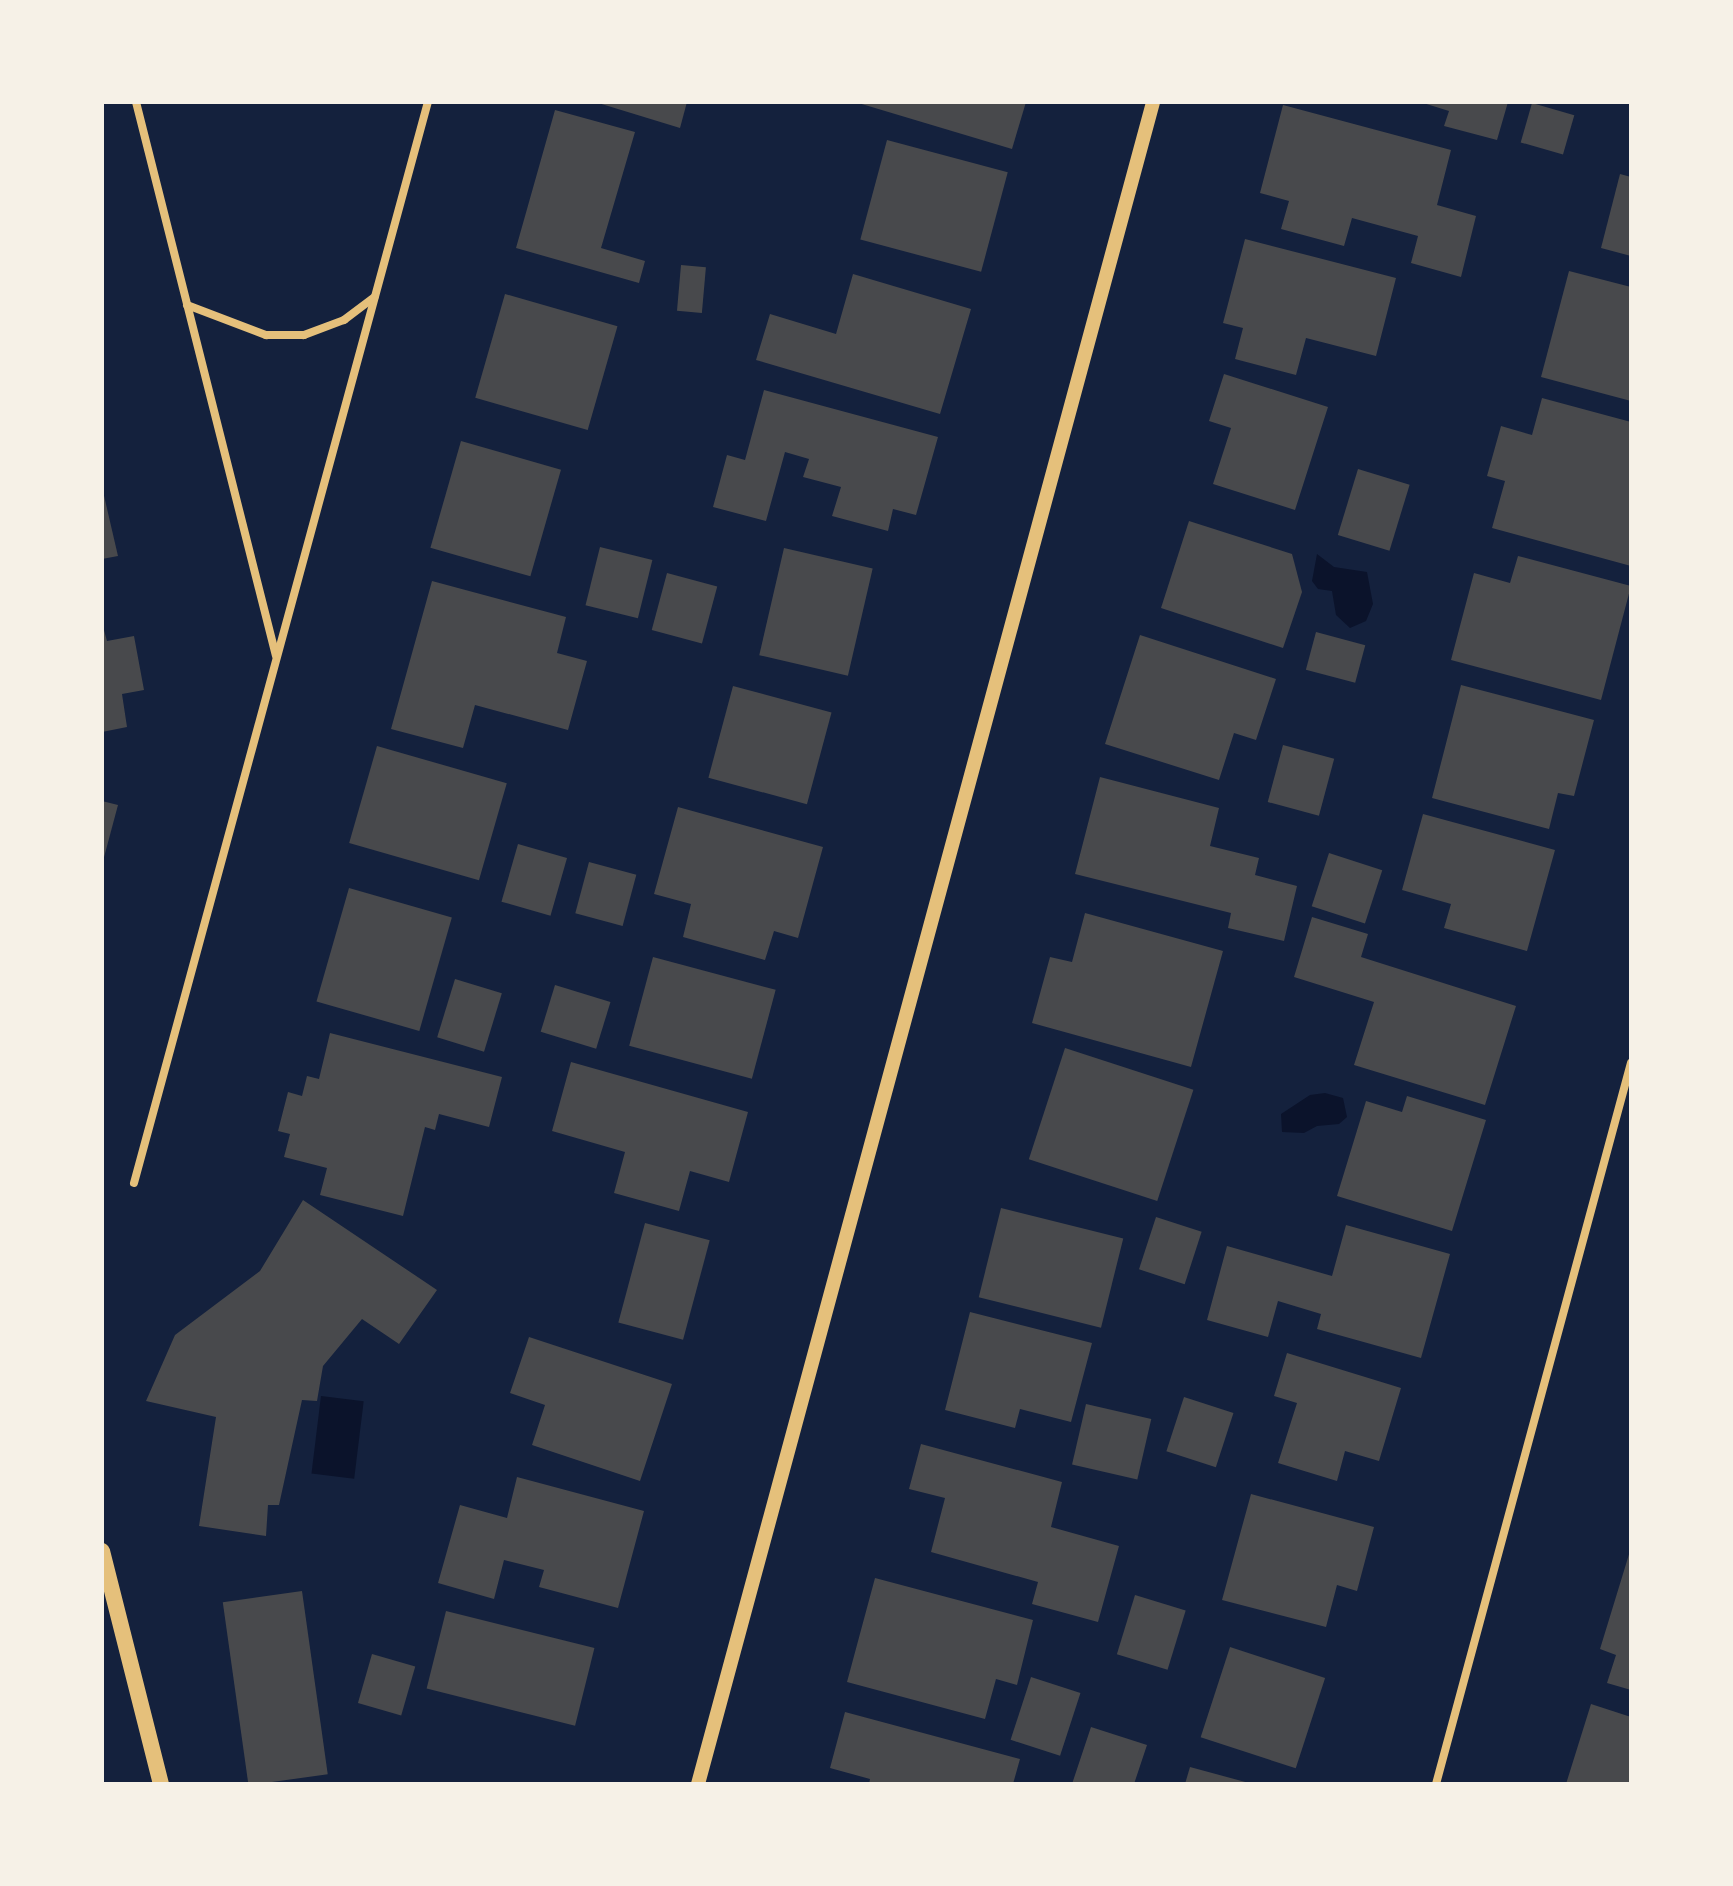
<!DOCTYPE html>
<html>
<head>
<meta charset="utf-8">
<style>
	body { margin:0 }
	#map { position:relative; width:1733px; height:1886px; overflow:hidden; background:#14213d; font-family:"Alegreya Sans",sans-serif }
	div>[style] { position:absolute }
	.water>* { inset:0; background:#0b132b; transform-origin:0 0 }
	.building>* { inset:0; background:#48494c; transform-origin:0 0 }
	.minor>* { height:8px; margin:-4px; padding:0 4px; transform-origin:4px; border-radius:4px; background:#e5c07b }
	.tertiary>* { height:14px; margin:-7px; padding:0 7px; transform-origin:7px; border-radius:7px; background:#e5c07b }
	.secondary>* { height:16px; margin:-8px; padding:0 8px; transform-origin:8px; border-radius:8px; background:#e5c07b }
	span { translate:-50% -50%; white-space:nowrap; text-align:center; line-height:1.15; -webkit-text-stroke:6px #f6f1e7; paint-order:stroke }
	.frame { position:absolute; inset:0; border:104px solid #f6f1e7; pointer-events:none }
</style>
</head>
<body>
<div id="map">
	<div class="water">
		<div style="clip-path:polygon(1317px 554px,1334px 567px,1367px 572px,1373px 604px,1366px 621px,1350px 628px,1336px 615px,1332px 591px,1318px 589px,1312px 581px)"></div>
		<div style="clip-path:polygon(1325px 1093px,1343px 1098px,1347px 1117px,1339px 1124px,1317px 1126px,1304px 1133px,1282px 1132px,1281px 1114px,1310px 1095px)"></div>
		<div style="left:321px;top:1396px;width:43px;height:78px;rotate:7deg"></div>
	</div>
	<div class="building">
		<div style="clip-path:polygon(595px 102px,687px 102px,680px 128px)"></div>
		<div style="clip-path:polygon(855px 102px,1026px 102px,1012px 149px)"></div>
		<div style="clip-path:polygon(1420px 102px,1508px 102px,1497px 140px,1444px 126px,1449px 111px)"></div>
		<div style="left:1532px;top:103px;width:44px;height:41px;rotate:16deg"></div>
		<div style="clip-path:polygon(1283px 105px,1451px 150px,1437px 205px,1476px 216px,1461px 277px,1411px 263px,1418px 236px,1352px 218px,1344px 246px,1281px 229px,1289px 201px,1260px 193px)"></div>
		<div style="clip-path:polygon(555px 110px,635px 132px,601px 248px,645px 261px,639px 283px,516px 248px)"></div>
		<div style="left:887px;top:140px;width:125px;height:103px;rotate:15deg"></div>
		<div style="clip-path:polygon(1620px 174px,1631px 177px,1631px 256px,1601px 248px)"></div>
		<div style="clip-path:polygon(1245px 239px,1396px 278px,1376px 356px,1306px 338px,1296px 375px,1235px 359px,1243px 328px,1223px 323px)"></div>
		<div style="left:681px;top:265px;width:25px;height:46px;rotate:5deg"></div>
		<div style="clip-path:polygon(1569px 271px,1631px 287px,1631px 401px,1541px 377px)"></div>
		<div style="clip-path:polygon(853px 274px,971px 309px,940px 414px,756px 360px,770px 314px,836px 334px)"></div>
		<div style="left:505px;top:294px;width:117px;height:108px;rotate:16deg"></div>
		<div style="clip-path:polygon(1224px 374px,1328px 407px,1295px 510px,1213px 484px,1231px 428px,1209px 421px)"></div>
		<div style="clip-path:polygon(764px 390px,938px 437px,916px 515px,893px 509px,888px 531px,832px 516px,841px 487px,803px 477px,809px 459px,785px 452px,766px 521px,713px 507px,727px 455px,745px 460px)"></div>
		<div style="clip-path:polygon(1542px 398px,1631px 422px,1631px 566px,1492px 528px,1505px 481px,1487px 476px,1501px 426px,1532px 435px)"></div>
		<div style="left:461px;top:441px;width:104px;height:111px;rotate:16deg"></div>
		<div style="left:1358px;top:469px;width:54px;height:69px;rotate:17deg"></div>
		<div style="clip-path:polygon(102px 487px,118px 556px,102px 559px)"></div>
		<div style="clip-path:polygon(1189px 521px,1292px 554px,1302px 592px,1283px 648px,1161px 608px)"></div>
		<div style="left:600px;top:547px;width:54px;height:60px;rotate:14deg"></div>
		<div style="left:784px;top:548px;width:91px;height:110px;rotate:13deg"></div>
		<div style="clip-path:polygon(1518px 556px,1631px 586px,1601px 700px,1451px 660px,1474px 573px,1510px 583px)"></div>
		<div style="left:667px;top:573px;width:52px;height:59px;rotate:15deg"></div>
		<div style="clip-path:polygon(432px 581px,566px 617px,557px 653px,587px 661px,568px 730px,475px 705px,463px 748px,391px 729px)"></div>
		<div style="clip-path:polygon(102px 623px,107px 641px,134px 636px,144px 690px,122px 694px,127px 727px,102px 732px)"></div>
		<div style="left:1316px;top:632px;width:51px;height:39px;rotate:15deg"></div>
		<div style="clip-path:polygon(1140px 635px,1276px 679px,1256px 740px,1234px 733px,1219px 780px,1105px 744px)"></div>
		<div style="clip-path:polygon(1461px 685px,1594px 720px,1574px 796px,1558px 793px,1549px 829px,1432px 798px)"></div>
		<div style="left:733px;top:686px;width:102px;height:95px;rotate:15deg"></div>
		<div style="left:1283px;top:745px;width:53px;height:59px;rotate:15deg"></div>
		<div style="left:377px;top:746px;width:135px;height:101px;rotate:16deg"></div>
		<div style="clip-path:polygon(1100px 777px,1219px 808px,1210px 846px,1259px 858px,1255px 875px,1297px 886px,1284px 941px,1228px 928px,1231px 913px,1075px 874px)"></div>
		<div style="clip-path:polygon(102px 801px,118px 805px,103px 861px,102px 861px)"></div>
		<div style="clip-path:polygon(678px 807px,823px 847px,798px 938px,774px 931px,765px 960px,683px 937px,691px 904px,654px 894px)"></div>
		<div style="clip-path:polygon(1423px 814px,1555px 850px,1527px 951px,1444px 928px,1451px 904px,1402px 890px)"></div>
		<div style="left:518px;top:844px;width:51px;height:60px;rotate:16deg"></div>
		<div style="left:1329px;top:853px;width:56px;height:56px;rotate:18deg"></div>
		<div style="left:589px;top:862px;width:49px;height:53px;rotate:15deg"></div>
		<div style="left:349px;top:888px;width:107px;height:118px;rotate:16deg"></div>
		<div style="clip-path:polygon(1085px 913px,1223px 951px,1191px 1067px,1032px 1023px,1050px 957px,1072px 962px)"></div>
		<div style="clip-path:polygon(1312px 917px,1368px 934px,1361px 957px,1516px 1006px,1485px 1105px,1354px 1065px,1374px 1002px,1294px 977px)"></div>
		<div style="left:653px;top:957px;width:127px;height:92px;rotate:15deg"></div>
		<div style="left:455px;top:979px;width:49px;height:61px;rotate:17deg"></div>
		<div style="left:555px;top:985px;width:58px;height:49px;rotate:17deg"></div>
		<div style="clip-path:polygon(330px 1033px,502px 1077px,489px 1127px,439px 1114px,435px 1130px,425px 1127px,403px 1216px,320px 1195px,327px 1168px,284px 1157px,290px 1134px,278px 1131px,288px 1092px,302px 1096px,307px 1076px,319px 1079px)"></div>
		<div style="left:1065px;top:1048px;width:135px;height:117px;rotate:18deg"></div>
		<div style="clip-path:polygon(571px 1062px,748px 1112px,729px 1182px,690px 1171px,679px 1211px,614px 1193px,625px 1152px,552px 1131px)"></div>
		<div style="clip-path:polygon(1407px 1096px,1486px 1120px,1452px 1231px,1337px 1196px,1366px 1101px,1402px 1112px)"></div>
		<div style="clip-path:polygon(303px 1200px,437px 1290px,399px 1344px,362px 1319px,323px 1366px,317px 1401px,302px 1400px,279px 1505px,268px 1505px,266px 1536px,199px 1526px,216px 1417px,146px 1401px,175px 1335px,260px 1271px)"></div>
		<div style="left:1001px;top:1208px;width:126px;height:92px;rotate:14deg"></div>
		<div style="left:1156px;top:1217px;width:48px;height:55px;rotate:18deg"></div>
		<div style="left:645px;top:1223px;width:67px;height:103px;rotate:15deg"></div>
		<div style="clip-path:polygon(1346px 1225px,1450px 1254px,1421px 1358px,1317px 1329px,1321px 1314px,1278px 1301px,1268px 1337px,1207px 1320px,1227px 1246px,1332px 1276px)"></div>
		<div style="clip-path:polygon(970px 1312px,1092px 1343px,1071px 1422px,1020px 1409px,1015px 1428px,945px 1410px)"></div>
		<div style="clip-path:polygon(529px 1337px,672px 1384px,640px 1481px,532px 1445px,545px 1405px,510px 1393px)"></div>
		<div style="clip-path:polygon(1287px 1353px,1401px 1388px,1379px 1461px,1345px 1451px,1337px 1481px,1278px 1463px,1297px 1403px,1274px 1396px)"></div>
		<div style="left:1184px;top:1397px;width:52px;height:57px;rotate:18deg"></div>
		<div style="left:1086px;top:1404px;width:67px;height:62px;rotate:13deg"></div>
		<div style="clip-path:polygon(921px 1444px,1062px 1482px,1051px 1527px,1119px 1546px,1098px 1622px,1032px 1604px,1038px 1582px,931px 1552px,945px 1498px,909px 1489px)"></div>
		<div style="clip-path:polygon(517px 1477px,644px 1511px,618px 1608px,539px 1587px,544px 1570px,504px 1560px,494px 1599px,438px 1583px,460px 1505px,507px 1518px)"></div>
		<div style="clip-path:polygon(1251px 1494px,1374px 1527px,1357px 1591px,1337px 1585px,1326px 1627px,1222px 1600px)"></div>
		<div style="clip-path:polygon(1630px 1551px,1631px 1551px,1631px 1690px,1607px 1683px,1616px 1655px,1600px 1649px)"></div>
		<div style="clip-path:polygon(875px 1578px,1033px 1620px,1017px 1685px,996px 1679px,985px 1719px,847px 1682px)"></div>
		<div style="left:302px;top:1591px;width:185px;height:80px;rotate:82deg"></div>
		<div style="left:1135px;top:1595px;width:53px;height:62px;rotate:17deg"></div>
		<div style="left:446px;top:1611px;width:153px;height:80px;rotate:14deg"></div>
		<div style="left:1230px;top:1647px;width:100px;height:95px;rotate:18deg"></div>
		<div style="left:372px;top:1654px;width:45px;height:51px;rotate:16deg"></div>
		<div style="left:1031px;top:1677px;width:52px;height:66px;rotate:18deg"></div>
		<div style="clip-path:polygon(1591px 1704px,1631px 1717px,1631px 1784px,1566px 1784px)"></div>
		<div style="clip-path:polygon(845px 1712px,1020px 1759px,1013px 1784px,869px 1784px,870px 1779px,830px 1768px)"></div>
		<div style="clip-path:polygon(1091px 1727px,1147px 1745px,1134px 1784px,1072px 1784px)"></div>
		<div style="clip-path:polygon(1190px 1767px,1249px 1783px,1249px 1784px,1185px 1784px)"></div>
	</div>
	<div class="minor">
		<div style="left:136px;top:102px;width:571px;rotate:75.82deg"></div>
		<div style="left:187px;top:305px;width:85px;rotate:20.8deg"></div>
		<div style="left:266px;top:335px;width:38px"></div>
		<div style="left:304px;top:335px;width:43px;rotate:-20.6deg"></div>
		<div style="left:344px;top:320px;width:38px;rotate:-37deg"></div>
		<div style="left:134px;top:1183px;width:1120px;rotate:-74.79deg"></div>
		<div style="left:1436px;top:1784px;width:747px;rotate:-74.87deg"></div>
	</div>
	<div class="tertiary">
		<div style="left:698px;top:1784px;width:1742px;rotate:-74.86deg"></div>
	</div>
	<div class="secondary">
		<div style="left:102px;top:1551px;width:240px;rotate:75.8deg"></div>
	</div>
	<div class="frame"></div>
</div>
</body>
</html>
